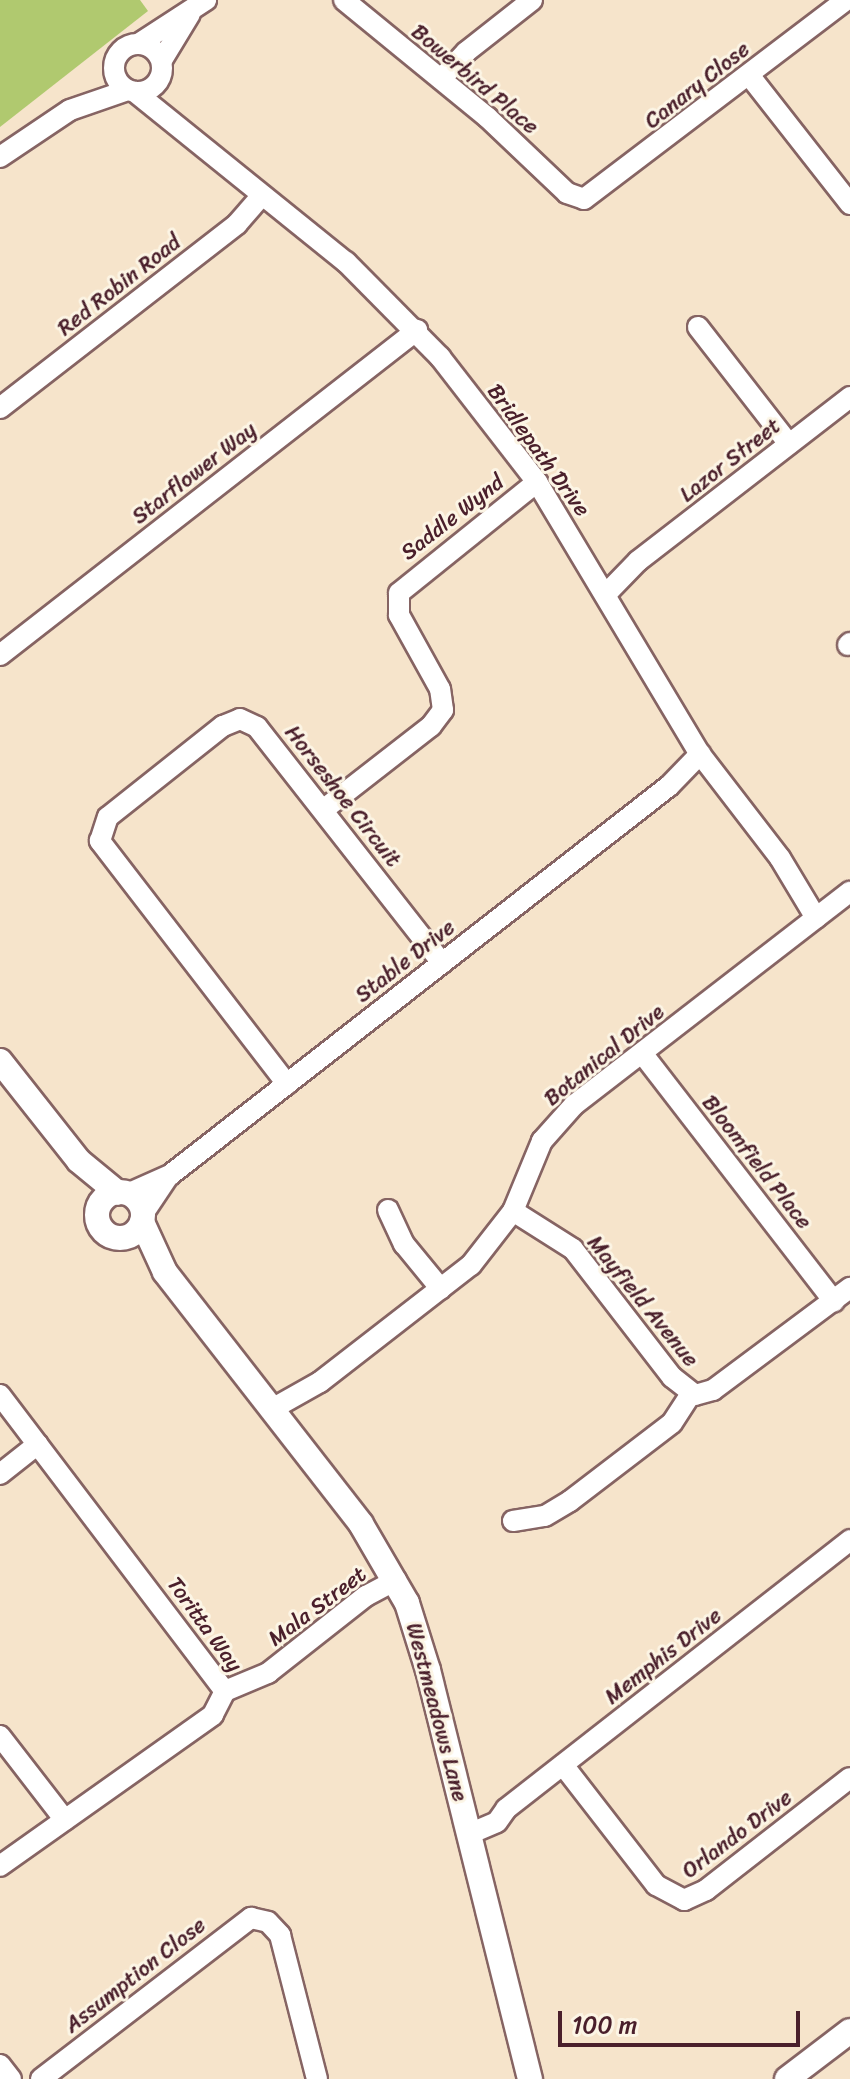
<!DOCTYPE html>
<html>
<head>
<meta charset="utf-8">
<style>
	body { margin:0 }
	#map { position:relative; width:850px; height:2079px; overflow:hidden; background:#f6e4cb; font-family:Sriracha,sans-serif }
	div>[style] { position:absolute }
	.green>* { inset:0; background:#b0c96f }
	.roads { filter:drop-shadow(2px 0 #866463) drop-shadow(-2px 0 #866463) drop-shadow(0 2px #866463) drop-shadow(0 -2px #866463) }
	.minor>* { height:20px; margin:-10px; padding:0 10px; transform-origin:10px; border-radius:10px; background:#fff }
	.minor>.ring { margin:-10px; padding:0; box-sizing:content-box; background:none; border:20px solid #fff; border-radius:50% }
	.tertiary>* { height:24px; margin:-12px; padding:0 12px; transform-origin:12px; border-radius:12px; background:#fff }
	.tertiary>.ring { margin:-12px; padding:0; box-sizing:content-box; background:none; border:24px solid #fff; border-radius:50% }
	span { translate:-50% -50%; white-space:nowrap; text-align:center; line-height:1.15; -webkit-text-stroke:6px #fcf5e5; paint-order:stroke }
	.street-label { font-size:22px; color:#4a1f2b }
	.scale { position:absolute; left:558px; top:2011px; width:242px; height:36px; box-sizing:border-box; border:4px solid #4a1f2b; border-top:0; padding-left:10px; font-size:24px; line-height:28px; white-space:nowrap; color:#4a1f2b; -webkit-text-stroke:6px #fcf5e5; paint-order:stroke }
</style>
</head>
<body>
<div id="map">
	<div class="green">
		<div style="clip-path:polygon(0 0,140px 0,148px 11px,0 127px)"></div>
	</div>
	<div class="roads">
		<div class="minor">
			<div style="left:344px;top:0;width:185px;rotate:39.3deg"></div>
			<div style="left:487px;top:117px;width:110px;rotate:43.5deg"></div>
			<div style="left:567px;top:193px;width:18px;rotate:19deg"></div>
			<div style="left:584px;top:199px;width:329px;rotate:-37.2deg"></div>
			<div style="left:140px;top:43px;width:79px;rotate:-33.1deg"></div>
			<div class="ring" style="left:114px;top:44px;width:28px;height:28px"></div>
			<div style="left:162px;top:60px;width:54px;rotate:-58.7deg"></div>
			<div style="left:749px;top:75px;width:164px;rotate:51.9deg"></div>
			<div style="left:441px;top:79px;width:37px;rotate:-47deg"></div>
			<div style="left:466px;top:52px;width:84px;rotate:-38.2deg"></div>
			<div style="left:135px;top:92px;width:271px;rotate:38.9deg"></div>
			<div style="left:346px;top:262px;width:134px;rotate:45.3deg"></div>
			<div style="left:440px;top:357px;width:158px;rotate:52.2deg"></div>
			<div style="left:537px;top:482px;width:317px;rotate:59.1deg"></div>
			<div style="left:700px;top:754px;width:131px;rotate:52.4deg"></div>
			<div style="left:780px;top:858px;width:70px;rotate:59deg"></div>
			<div style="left:0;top:157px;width:84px;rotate:-33.9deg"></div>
			<div style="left:70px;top:110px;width:61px;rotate:-19deg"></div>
			<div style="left:698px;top:327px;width:148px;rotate:52.1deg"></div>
			<div style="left:0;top:408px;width:300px;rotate:-37.8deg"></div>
			<div style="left:237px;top:224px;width:38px;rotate:-49deg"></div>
			<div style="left:606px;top:594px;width:46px;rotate:-45.9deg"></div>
			<div style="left:638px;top:561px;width:268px;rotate:-37.7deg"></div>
			<div style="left:848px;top:645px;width:3px;rotate:-45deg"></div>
			<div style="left:0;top:655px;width:529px;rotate:-37.93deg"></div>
			<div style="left:323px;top:810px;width:137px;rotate:-37.9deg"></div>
			<div style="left:431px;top:726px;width:20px;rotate:-53deg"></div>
			<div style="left:443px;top:710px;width:21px;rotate:-98deg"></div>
			<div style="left:440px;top:689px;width:85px;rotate:-119deg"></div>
			<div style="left:399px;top:615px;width:22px;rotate:-90deg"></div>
			<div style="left:399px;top:593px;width:177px;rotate:-38.8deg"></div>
			<div style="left:642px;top:1053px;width:314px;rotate:52.3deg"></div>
			<div style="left:287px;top:1084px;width:307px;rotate:-127.6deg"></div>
			<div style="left:100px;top:841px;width:25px;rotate:-72deg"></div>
			<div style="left:108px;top:817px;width:147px;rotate:-38.4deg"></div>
			<div style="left:223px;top:726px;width:18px;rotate:-22deg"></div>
			<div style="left:240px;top:719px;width:19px;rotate:25deg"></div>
			<div style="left:257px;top:727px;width:300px;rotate:51.9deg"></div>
			<div style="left:127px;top:1194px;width:47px;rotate:-23.8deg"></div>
			<div style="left:170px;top:1175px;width:633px;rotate:-37.94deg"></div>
			<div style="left:669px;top:786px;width:45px;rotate:-45.9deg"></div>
			<div style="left:388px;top:1210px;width:38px;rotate:65deg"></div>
			<div style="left:404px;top:1244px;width:58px;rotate:50.6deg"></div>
			<div style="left:513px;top:1211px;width:71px;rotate:32.3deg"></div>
			<div style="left:573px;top:1249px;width:162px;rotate:52.3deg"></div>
			<div style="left:672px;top:1377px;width:29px;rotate:38deg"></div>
			<div style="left:695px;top:1395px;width:19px;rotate:-16deg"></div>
			<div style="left:713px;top:1390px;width:171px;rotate:-36.7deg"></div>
			<div style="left:143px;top:1214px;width:43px;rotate:-56.3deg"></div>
			<div style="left:0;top:1395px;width:372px;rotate:52.8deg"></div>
			<div style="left:225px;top:1691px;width:27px;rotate:117deg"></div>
			<div style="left:213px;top:1715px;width:261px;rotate:144.7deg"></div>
			<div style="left:272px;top:1409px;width:55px;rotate:-29.4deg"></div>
			<div style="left:320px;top:1382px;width:191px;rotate:-37.8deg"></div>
			<div style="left:471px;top:1265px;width:68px;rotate:-52.1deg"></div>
			<div style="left:513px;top:1211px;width:76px;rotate:-67.5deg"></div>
			<div style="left:542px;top:1141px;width:48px;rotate:-48.4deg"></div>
			<div style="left:574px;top:1105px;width:349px;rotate:-37.7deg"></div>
			<div style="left:0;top:1474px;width:48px;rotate:-38.3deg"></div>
			<div style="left:513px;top:1521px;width:32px;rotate:-9deg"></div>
			<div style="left:545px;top:1516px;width:29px;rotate:-31deg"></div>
			<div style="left:570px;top:1501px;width:128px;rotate:-37.4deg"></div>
			<div style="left:672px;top:1423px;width:35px;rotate:-57deg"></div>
			<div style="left:225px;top:1691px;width:47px;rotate:-22.7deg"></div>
			<div style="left:268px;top:1673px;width:125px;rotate:-38.2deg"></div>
			<div style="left:366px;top:1596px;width:34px;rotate:-28deg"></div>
			<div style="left:0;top:1736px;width:106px;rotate:52.3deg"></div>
			<div style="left:563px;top:1765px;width:152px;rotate:52.2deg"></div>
			<div style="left:656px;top:1885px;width:32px;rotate:28deg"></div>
			<div style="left:684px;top:1900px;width:24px;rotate:-24deg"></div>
			<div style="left:706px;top:1890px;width:182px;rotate:-37.9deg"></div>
			<div style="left:469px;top:1834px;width:30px;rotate:-23deg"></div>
			<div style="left:497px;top:1822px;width:16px;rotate:-55deg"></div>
			<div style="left:506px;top:1809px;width:437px;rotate:-38deg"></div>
			<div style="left:0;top:2065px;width:18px;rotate:52deg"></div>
			<div style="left:41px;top:2079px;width:265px;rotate:-37.5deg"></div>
			<div style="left:251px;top:1918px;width:17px;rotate:13deg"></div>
			<div style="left:268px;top:1922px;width:18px;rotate:47deg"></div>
			<div style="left:280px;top:1935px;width:149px;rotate:75.6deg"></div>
		</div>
		<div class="tertiary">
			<div style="left:0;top:1061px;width:127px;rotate:51.7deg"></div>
			<div style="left:79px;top:1161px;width:50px;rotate:39.4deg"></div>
			<div class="ring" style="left:97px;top:1192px;width:22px;height:22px"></div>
			<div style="left:142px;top:1222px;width:55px;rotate:65.3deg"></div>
			<div style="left:165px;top:1272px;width:319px;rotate:52.1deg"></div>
			<div style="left:361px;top:1524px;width:91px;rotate:59.8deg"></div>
			<div style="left:407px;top:1603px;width:70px;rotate:72.6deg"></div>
			<div style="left:428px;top:1670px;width:422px;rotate:76deg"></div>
			<div style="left:787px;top:2079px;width:79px;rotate:-37.3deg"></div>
		</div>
	</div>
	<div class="street-label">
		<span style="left:475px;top:79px;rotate:40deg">Bowerbird Place</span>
		<span style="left:697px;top:85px;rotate:-38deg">Canary Close</span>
		<span style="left:119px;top:285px;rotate:-38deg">Red Robin Road</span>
		<span style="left:539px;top:450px;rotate:54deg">Bridlepath Drive</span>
		<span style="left:730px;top:460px;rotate:-38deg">Lazor Street</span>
		<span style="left:194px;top:473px;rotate:-38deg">Starflower Way</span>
		<span style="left:452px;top:517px;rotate:-38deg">Saddle Wynd</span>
		<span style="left:343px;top:796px;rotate:52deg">Horseshoe Circuit</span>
		<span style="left:405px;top:961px;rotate:-38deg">Stable Drive</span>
		<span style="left:604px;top:1055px;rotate:-39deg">Botanical Drive</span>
		<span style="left:757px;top:1162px;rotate:52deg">Bloomfield Place</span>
		<span style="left:643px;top:1301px;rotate:51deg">Mayfield Avenue</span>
		<span style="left:317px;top:1606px;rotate:-37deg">Mala Street</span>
		<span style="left:205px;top:1624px;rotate:54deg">Toritta Way</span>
		<span style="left:663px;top:1656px;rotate:-38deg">Memphis Drive</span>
		<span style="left:437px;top:1712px;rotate:75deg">Westmeadows Lane</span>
		<span style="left:737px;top:1834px;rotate:-37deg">Orlando Drive</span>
		<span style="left:135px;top:1975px;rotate:-38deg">Assumption Close</span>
	</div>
	<div class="scale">100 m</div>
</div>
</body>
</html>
